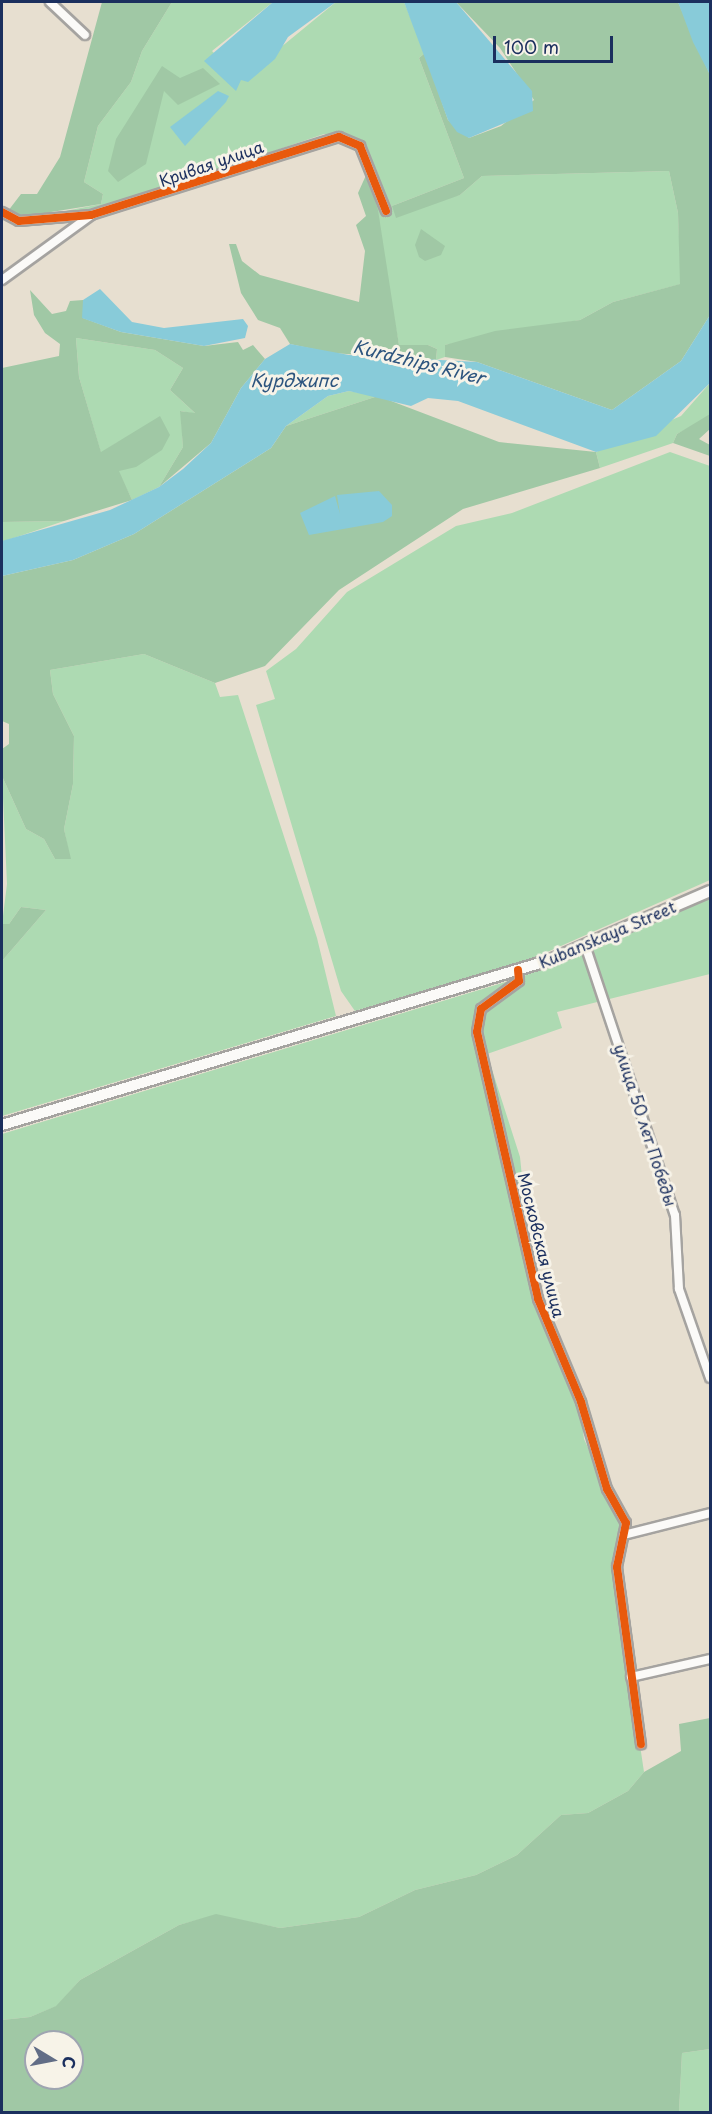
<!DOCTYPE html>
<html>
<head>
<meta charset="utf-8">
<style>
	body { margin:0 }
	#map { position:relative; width:712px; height:2114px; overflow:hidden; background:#e7dfd0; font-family:"Playpen Sans",sans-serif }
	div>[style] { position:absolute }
	.green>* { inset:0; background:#addab2 }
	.forest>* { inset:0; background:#a0c8a5 }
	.water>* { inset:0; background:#88cbd9 }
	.roads { filter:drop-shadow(2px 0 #a5a3a0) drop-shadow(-2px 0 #a5a3a0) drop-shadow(0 2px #a5a3a0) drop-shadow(0 -2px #a5a3a0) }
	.minor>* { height:8px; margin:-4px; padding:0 4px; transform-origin:4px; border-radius:4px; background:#fbfaf8 }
	.secondary>* { height:10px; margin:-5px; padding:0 5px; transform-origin:5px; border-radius:5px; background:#fbfaf8 }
	.cycleway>* { height:8px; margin:-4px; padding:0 4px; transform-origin:4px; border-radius:4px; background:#e8590c }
	span { translate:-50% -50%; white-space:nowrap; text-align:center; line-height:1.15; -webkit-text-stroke:6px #f7f3e8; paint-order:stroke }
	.street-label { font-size:16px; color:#1b2f5e }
	.water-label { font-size:18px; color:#2c547e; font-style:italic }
	.frame { position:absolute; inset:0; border:3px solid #1b2f5e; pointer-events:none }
	.north { position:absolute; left:24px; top:2030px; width:60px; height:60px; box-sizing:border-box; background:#f7f3e8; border:2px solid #9fa5b1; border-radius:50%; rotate:100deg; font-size:16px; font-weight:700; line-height:24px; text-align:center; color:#1b2f5e }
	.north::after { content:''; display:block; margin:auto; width:21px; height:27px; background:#626d86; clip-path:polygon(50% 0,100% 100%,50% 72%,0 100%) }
	.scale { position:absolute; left:493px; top:36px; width:120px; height:27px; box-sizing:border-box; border:3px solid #1b2f5e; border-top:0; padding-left:8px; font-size:18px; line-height:21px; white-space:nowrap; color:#1b2f5e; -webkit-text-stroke:4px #f7f3e8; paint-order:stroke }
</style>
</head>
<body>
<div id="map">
	<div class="green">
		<div style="clip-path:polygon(172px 2px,273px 2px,212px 51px,241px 80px,336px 2px,404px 2px,425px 53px,419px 58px,464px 178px,392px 206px,460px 195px,482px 176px,669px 171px,678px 213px,681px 284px,613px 302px,580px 320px,445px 345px,445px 357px,436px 360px,437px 349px,428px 345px,399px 345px,362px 144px,324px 134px,112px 206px,50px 214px,101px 204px,103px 194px,84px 182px,98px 126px,131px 82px,142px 51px)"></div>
		<div style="clip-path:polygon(76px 338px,155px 350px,183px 368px,170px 390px,196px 414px,181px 411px,183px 447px,159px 487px,132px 500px,118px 471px,118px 442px,101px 453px,79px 377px)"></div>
		<div style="clip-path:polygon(710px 383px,709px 417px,677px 434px,673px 443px,600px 468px,596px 452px,681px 416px)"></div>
		<div style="clip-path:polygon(349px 391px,378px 396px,286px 426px,328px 396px)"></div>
		<div style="clip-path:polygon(670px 452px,710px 466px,710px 880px,536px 957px,355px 1011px,341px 991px,256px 705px,275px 699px,266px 671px,296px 649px,347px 592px,456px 526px,512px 513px)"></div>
		<div style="clip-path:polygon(64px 521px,5px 541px,2px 541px,2px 522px)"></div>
		<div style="clip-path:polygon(144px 654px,215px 683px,220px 697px,238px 695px,317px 938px,336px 1016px,2px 1116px,2px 961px,46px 910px,21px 907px,9px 924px,2px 924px,7px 884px,2px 776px,26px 829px,44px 839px,55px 859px,70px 859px,64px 829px,73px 784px,74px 736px,53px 694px,50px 670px)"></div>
		<div style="clip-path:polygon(710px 895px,710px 974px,557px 1012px,562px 1028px,487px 1054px,520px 1157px,529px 1246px,541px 1295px,536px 1299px,580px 1405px,584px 1439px,623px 1524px,613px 1564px,644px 1772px,628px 1791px,588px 1813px,561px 1815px,517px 1855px,476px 1875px,415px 1890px,359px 1917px,280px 1928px,216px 1915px,179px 1925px,80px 1980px,57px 2006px,30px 2017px,2px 2020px,2px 1134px,509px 981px,564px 962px)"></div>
		<div style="clip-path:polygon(710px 2049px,710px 2112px,679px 2112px,682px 2053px)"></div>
	</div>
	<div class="forest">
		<div style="clip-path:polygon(102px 2px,172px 2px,142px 51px,131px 82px,98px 126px,84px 182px,103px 194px,101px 204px,20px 217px,8px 211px,21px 194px,37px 194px,60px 157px)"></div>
		<div style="clip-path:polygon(456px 2px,678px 2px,710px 75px,710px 315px,681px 361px,612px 410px,477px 362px,445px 357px,445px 345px,495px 331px,580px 320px,613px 302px,680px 284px,678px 213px,669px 171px,482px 176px,460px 195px,396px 218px,392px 206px,464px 178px,419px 58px,425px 53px,448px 120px,469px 138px,501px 126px,534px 100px,500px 48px)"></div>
		<div style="clip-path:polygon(162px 66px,180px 78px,203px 68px,220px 84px,178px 105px,164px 91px,146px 164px,118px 182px,108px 171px,116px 139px)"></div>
		<div style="clip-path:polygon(367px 173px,378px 210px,399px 345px,428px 345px,437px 349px,436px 360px,332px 353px,290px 344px,280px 328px,258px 320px,241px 293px,229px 244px,236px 244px,242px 261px,260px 275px,359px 302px,365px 251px,356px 225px,366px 216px,358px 193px)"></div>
		<div style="clip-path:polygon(421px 229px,445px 246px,441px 255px,425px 261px,419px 257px,415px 245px)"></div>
		<div style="clip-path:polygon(30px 290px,52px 314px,66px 311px,70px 301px,83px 300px,83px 318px,121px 332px,204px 346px,238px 342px,243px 350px,253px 345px,265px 359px,241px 388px,211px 443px,159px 487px,183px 447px,180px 411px,195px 413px,170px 390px,183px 368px,155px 350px,76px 338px,79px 377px,101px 452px,160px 416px,170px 435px,162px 450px,136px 467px,119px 471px,132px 500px,64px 521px,2px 522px,2px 368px,59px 356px,60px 344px,45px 333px,34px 315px)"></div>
		<div style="clip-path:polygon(378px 396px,499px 442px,596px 452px,600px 468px,463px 509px,339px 590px,265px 666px,215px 683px,144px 654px,50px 670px,53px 694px,74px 736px,73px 784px,64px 829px,71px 859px,55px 859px,44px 839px,26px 829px,2px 776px,2px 749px,9px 744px,9px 724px,2px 721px,2px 576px,73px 560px,134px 534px,271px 448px,286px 426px)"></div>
		<div style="clip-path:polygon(710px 414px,710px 429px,699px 439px,710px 445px,710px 456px,673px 443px,677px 434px)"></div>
		<div style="clip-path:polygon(21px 907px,46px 910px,2px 961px,2px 924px,9px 924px)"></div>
		<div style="clip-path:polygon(evenodd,710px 1718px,710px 2049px,682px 2053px,679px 2112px,2px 2112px,2px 2020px,30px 2017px,56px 2006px,80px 1980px,179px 1925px,216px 1914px,280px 1928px,359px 1917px,415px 1890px,476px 1875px,517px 1855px,561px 1815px,588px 1813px,628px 1791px,644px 1772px,681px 1751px,679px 1724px,710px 1718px,36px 2042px,72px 2042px,72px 2078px,36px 2078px,36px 2042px)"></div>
	</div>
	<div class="water">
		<div style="clip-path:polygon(273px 2px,336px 2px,288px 37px,275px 59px,248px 82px,241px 80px,236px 91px,204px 61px)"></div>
		<div style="clip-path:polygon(404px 2px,456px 2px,532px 91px,533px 111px,469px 138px,457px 132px,448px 120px)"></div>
		<div style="clip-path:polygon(678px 2px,710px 2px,710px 75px,693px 42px)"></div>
		<div style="clip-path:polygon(218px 91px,229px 96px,226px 102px,185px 146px,170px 127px)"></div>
		<div style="clip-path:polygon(100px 289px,132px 322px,164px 328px,243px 319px,248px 326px,245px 338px,204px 346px,121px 332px,82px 318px,83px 300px)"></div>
		<div style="clip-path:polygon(710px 315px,710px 383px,656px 436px,596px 452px,458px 401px,428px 398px,411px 406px,349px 391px,328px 396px,286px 426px,271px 448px,134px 534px,73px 560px,2px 576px,2px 541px,110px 510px,159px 487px,183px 469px,211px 443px,241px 388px,265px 359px,290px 344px,349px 355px,477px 362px,612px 410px,681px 361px)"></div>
		<div style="clip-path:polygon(379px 491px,392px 505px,392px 516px,383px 522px,309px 535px,300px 513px,335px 496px,340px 514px,337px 495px)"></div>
	</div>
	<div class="roads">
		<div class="minor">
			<div style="left:50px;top:2px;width:48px;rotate:43.3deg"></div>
			<div style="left:2px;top:212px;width:19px;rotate:28deg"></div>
			<div style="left:19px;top:221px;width:72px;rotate:-4.8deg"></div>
			<div style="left:91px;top:215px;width:260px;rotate:-17.5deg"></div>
			<div style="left:339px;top:137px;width:23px;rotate:23deg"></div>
			<div style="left:360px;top:146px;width:70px;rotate:68.2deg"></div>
			<div style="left:2px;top:280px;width:109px;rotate:-36deg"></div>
			<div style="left:585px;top:945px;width:285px;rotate:71.6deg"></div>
			<div style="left:675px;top:1215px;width:74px;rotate:86.9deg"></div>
			<div style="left:679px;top:1289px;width:94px;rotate:70.8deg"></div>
			<div style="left:518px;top:970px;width:11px;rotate:85deg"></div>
			<div style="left:519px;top:981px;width:47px;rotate:143.6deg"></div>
			<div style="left:481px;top:1009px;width:23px;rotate:100deg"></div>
			<div style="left:477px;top:1032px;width:274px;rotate:77.1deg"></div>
			<div style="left:538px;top:1299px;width:112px;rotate:67.3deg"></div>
			<div style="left:581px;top:1402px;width:91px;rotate:73.4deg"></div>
			<div style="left:607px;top:1489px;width:39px;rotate:61deg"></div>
			<div style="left:626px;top:1523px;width:45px;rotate:101.6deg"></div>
			<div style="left:617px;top:1567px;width:179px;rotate:82.3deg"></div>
			<div style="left:624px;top:1535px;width:89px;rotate:-14.3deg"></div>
			<div style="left:631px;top:1677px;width:81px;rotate:-12.8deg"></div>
		</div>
		<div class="secondary">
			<div style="left:2px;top:1125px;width:572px;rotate:-16.76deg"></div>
			<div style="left:550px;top:960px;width:174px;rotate:-23.3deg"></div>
		</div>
	</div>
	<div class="cycleway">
		<div style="left:2px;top:212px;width:19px;rotate:28deg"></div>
		<div style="left:19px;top:221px;width:72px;rotate:-4.8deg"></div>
		<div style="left:91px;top:215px;width:260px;rotate:-17.5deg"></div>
		<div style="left:339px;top:137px;width:23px;rotate:23deg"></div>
		<div style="left:360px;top:146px;width:70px;rotate:68.2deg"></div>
		<div style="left:518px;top:970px;width:11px;rotate:85deg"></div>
		<div style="left:519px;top:981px;width:47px;rotate:143.6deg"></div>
		<div style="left:481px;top:1009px;width:23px;rotate:100deg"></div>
		<div style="left:477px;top:1032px;width:274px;rotate:77.1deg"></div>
		<div style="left:538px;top:1299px;width:112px;rotate:67.3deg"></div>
		<div style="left:581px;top:1402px;width:91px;rotate:73.4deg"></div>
		<div style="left:607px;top:1489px;width:39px;rotate:61deg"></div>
		<div style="left:626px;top:1523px;width:45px;rotate:101.6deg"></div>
		<div style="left:617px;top:1567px;width:179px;rotate:82.3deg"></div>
	</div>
	<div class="street-label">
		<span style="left:211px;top:163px;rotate:-19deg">Кривая улица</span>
		<span style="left:607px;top:934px;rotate:-23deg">Kubanskaya Street</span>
		<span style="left:646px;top:1125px;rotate:72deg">улица 50 лет Победы</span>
		<span style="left:542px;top:1245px;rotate:76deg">Московская улица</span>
	</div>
	<div class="water-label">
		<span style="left:419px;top:362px;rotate:14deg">Kurdzhips River</span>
		<span style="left:294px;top:380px">Курджипс</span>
	</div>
	<div class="frame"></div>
	<div class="north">С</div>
	<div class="scale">100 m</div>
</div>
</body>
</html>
